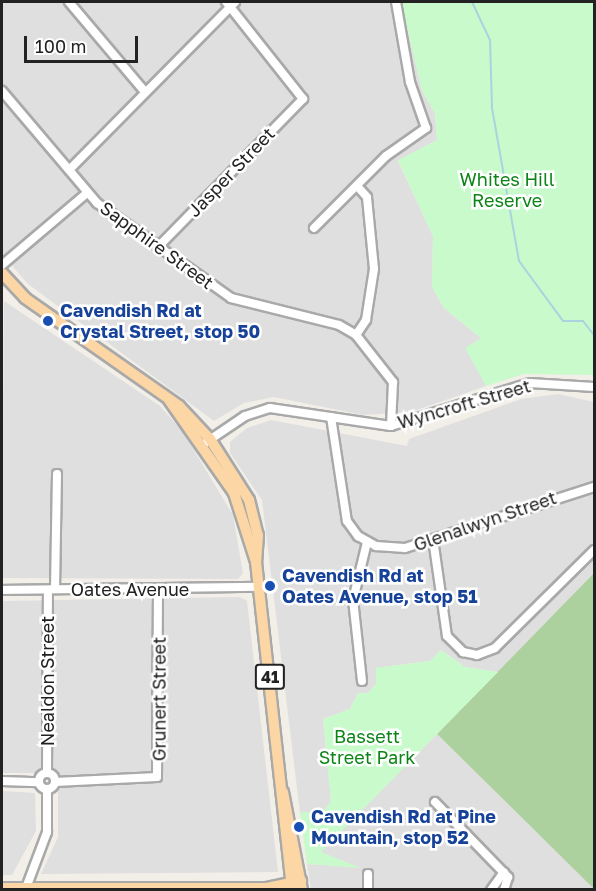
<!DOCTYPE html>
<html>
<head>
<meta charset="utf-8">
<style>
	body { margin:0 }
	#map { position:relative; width:596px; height:891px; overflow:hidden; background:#f2efe9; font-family:"Golos Text",sans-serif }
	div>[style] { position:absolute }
	.residential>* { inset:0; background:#e0dfdf }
	.forest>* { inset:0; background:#add19e }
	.park>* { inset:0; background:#c8facc }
	.stream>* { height:2px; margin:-1px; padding:0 1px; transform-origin:1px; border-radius:1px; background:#aad3df }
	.roads { filter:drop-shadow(2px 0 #a9a9a9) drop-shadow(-2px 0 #a9a9a9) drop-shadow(0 2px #a9a9a9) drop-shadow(0 -2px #a9a9a9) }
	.minor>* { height:8px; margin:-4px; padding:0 4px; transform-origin:4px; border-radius:4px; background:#fff }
	.minor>.ring { margin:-4px; padding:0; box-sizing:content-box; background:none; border:8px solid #fff; border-radius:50% }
	.major>* { height:10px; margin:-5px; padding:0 5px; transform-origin:5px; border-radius:5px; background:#fcd6a4 }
	.dots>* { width:16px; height:16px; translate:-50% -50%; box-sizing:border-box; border:3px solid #fff; border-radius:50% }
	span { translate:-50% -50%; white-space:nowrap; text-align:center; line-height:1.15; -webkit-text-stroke:5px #fff; paint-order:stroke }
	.shield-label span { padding:2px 4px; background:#fff; border:2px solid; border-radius:4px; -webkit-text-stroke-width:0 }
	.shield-label { font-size:16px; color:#222; font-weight:700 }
	.street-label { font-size:18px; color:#222 }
	.park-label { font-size:18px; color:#0c8416 }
	.transit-label { font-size:18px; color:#164399; font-weight:700 }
	.left { translate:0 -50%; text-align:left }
	.frame { position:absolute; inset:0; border:3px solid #222; pointer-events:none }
	.scale { position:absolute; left:24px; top:36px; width:114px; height:27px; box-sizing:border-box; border:3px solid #222; border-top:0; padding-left:8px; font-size:18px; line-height:21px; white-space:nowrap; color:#222; -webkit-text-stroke:4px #fff; paint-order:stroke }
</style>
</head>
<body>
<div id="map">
	<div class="residential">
		<div style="clip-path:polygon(2px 2px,401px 2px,422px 90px,435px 114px,437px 140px,398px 161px,433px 236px,432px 287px,444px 308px,482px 339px,473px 355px,486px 386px,411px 412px,363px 415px,274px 397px,244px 403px,214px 421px,28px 284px,2px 254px)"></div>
		<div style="clip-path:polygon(4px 301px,160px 406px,183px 432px,233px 515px,243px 573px,238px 579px,2px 578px)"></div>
		<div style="clip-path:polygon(558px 394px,594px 402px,594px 573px,498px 672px,465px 667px,441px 650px,430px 661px,376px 668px,376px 684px,368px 693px,358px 693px,350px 709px,323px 719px,331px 801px,325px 810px,300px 813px,262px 500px,230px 453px,230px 442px,247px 428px,271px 420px,407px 446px,409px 439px,521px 399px)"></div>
		<div style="clip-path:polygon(240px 597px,247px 601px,278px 872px,41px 874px,58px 837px,58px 773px,2px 773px,2px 601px)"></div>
		<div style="clip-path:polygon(437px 734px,594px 889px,311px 889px,307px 864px,358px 867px,320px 852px)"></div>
		<div style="clip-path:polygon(2px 791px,35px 793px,36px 831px,12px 875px,2px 875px)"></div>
	</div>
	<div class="forest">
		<div style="clip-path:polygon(594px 573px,594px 889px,437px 734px)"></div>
	</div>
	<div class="park">
		<div style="clip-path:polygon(401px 2px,594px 2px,594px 375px,524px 374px,486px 386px,465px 348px,481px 338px,444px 308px,432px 287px,433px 236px,398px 160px,437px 140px,435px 114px,422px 90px)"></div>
		<div style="clip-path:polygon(441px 650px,465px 667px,498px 672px,321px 852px,361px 868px,307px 864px,300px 813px,324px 810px,331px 801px,323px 719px,350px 709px,358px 693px,368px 693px,376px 684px,376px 668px,430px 661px)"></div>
	</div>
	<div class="stream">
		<div style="left:472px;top:2px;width:42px;rotate:64.7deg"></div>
		<div style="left:490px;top:40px;width:68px;rotate:88.3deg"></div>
		<div style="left:492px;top:108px;width:155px;rotate:80deg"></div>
		<div style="left:519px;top:261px;width:74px;rotate:53.7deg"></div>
		<div style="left:563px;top:321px;width:20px"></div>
		<div style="left:583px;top:321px;width:18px;rotate:52deg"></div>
	</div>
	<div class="roads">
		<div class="minor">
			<div style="left:69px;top:2px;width:118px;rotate:49.8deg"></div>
			<div style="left:2px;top:91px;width:147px;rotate:49.7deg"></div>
			<div style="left:97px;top:203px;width:164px;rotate:35.3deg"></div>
			<div style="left:231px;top:298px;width:111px;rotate:14deg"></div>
			<div style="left:339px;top:325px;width:20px;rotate:30deg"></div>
			<div style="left:356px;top:335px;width:60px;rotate:51.8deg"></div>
			<div style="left:393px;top:382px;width:44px;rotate:92.6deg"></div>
			<div style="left:69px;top:170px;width:236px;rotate:-45.3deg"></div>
			<div style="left:314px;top:228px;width:102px;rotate:-45deg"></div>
			<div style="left:386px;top:156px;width:49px;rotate:-35deg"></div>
			<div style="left:426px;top:128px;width:49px;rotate:-109.2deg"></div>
			<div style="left:410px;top:82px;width:81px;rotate:-99.9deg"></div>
			<div style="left:159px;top:246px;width:206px;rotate:-45.6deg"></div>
			<div style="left:303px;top:99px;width:124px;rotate:-128.4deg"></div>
			<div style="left:2px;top:265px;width:111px;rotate:-40.3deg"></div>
			<div style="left:356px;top:335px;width:18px;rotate:-56deg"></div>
			<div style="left:366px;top:320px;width:52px;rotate:-81.1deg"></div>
			<div style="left:374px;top:269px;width:72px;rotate:-95.6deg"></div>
			<div style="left:367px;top:197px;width:15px;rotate:-132deg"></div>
			<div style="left:331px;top:417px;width:105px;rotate:81.3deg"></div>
			<div style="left:347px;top:521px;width:19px;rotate:54deg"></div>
			<div style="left:358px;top:536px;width:21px;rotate:29deg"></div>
			<div style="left:376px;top:546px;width:29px;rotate:4deg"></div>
			<div style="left:405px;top:548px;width:199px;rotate:-17.9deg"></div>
			<div style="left:205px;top:443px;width:48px;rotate:-34deg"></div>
			<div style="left:245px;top:416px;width:26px;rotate:-18deg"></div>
			<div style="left:270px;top:408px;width:122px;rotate:8.5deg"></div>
			<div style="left:391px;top:426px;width:145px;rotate:-17.2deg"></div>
			<div style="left:530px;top:383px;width:64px;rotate:3.6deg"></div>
			<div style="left:433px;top:539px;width:98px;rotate:81.8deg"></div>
			<div style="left:447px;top:636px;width:23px;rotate:45deg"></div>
			<div style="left:463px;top:652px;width:14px;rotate:12deg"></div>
			<div style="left:477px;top:655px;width:19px;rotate:-21deg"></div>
			<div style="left:495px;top:648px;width:139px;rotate:-44.7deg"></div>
			<div style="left:55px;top:589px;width:115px;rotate:-89deg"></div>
			<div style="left:2px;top:590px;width:256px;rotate:-0.7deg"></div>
			<div style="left:362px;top:681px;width:81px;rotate:-96.3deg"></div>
			<div style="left:353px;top:600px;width:60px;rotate:-76.4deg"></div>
			<div style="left:47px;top:773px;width:183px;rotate:-89.7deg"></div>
			<div class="ring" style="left:39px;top:773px;width:8px;height:8px"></div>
			<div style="left:2px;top:781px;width:37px;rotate:2deg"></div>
			<div style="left:55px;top:782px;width:102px;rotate:-2.8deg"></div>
			<div style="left:157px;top:777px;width:188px;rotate:-89.7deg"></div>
			<div style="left:435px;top:802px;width:105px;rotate:45.8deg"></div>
			<div style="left:508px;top:877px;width:14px;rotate:107deg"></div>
			<div style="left:368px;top:874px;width:16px;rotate:90deg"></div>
			<div style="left:26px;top:888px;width:60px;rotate:-69.4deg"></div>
			<div style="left:47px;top:832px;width:43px;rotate:-90deg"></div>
			<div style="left:491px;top:890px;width:22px;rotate:-54deg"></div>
		</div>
		<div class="major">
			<div style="left:2px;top:273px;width:34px;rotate:47deg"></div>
			<div style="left:25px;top:298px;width:188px;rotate:35deg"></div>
			<div style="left:179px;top:406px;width:45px;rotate:46.8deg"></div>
			<div style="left:210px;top:439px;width:72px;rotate:57.4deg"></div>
			<div style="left:249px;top:500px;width:36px;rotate:76deg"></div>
			<div style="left:258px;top:535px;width:27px;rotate:94deg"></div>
			<div style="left:169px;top:400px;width:113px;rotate:55deg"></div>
			<div style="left:234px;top:493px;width:72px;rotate:72.3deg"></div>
			<div style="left:256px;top:562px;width:330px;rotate:83.7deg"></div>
			<div style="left:283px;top:792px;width:100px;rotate:79deg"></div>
			<div style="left:2px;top:888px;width:265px"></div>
			<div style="left:267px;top:888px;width:35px;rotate:-12deg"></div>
		</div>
	</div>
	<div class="dots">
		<div style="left:48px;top:321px;background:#1a4fb4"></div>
		<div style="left:270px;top:586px;background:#1a4fb4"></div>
		<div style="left:299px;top:827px;background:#1a4fb4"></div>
	</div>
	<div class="shield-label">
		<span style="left:270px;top:677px">41</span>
	</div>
	<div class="street-label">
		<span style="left:231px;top:172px;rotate:-46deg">Jasper Street</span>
		<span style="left:157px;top:245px;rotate:36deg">Sapphire Street</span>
		<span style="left:464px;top:404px;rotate:-16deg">Wyncroft Street</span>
		<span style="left:485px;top:521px;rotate:-19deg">Glenalwyn Street</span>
		<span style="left:130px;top:589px">Oates Avenue</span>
		<span style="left:47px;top:681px;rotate:-90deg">Nealdon Street</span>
		<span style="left:159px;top:699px;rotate:-90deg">Grunert Street</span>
	</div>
	<div class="park-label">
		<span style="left:507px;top:190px">Whites Hill<br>Reserve</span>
		<span style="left:367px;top:747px">Bassett<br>Street Park</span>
	</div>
	<div class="transit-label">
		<span class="left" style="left:60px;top:321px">Cavendish Rd at<br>Crystal Street, stop 50</span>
		<span class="left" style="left:282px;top:586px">Cavendish Rd at<br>Oates Avenue, stop 51</span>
		<span class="left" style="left:311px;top:827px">Cavendish Rd at Pine<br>Mountain, stop 52</span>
	</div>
	<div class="frame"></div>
	<div class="scale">100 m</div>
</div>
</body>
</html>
